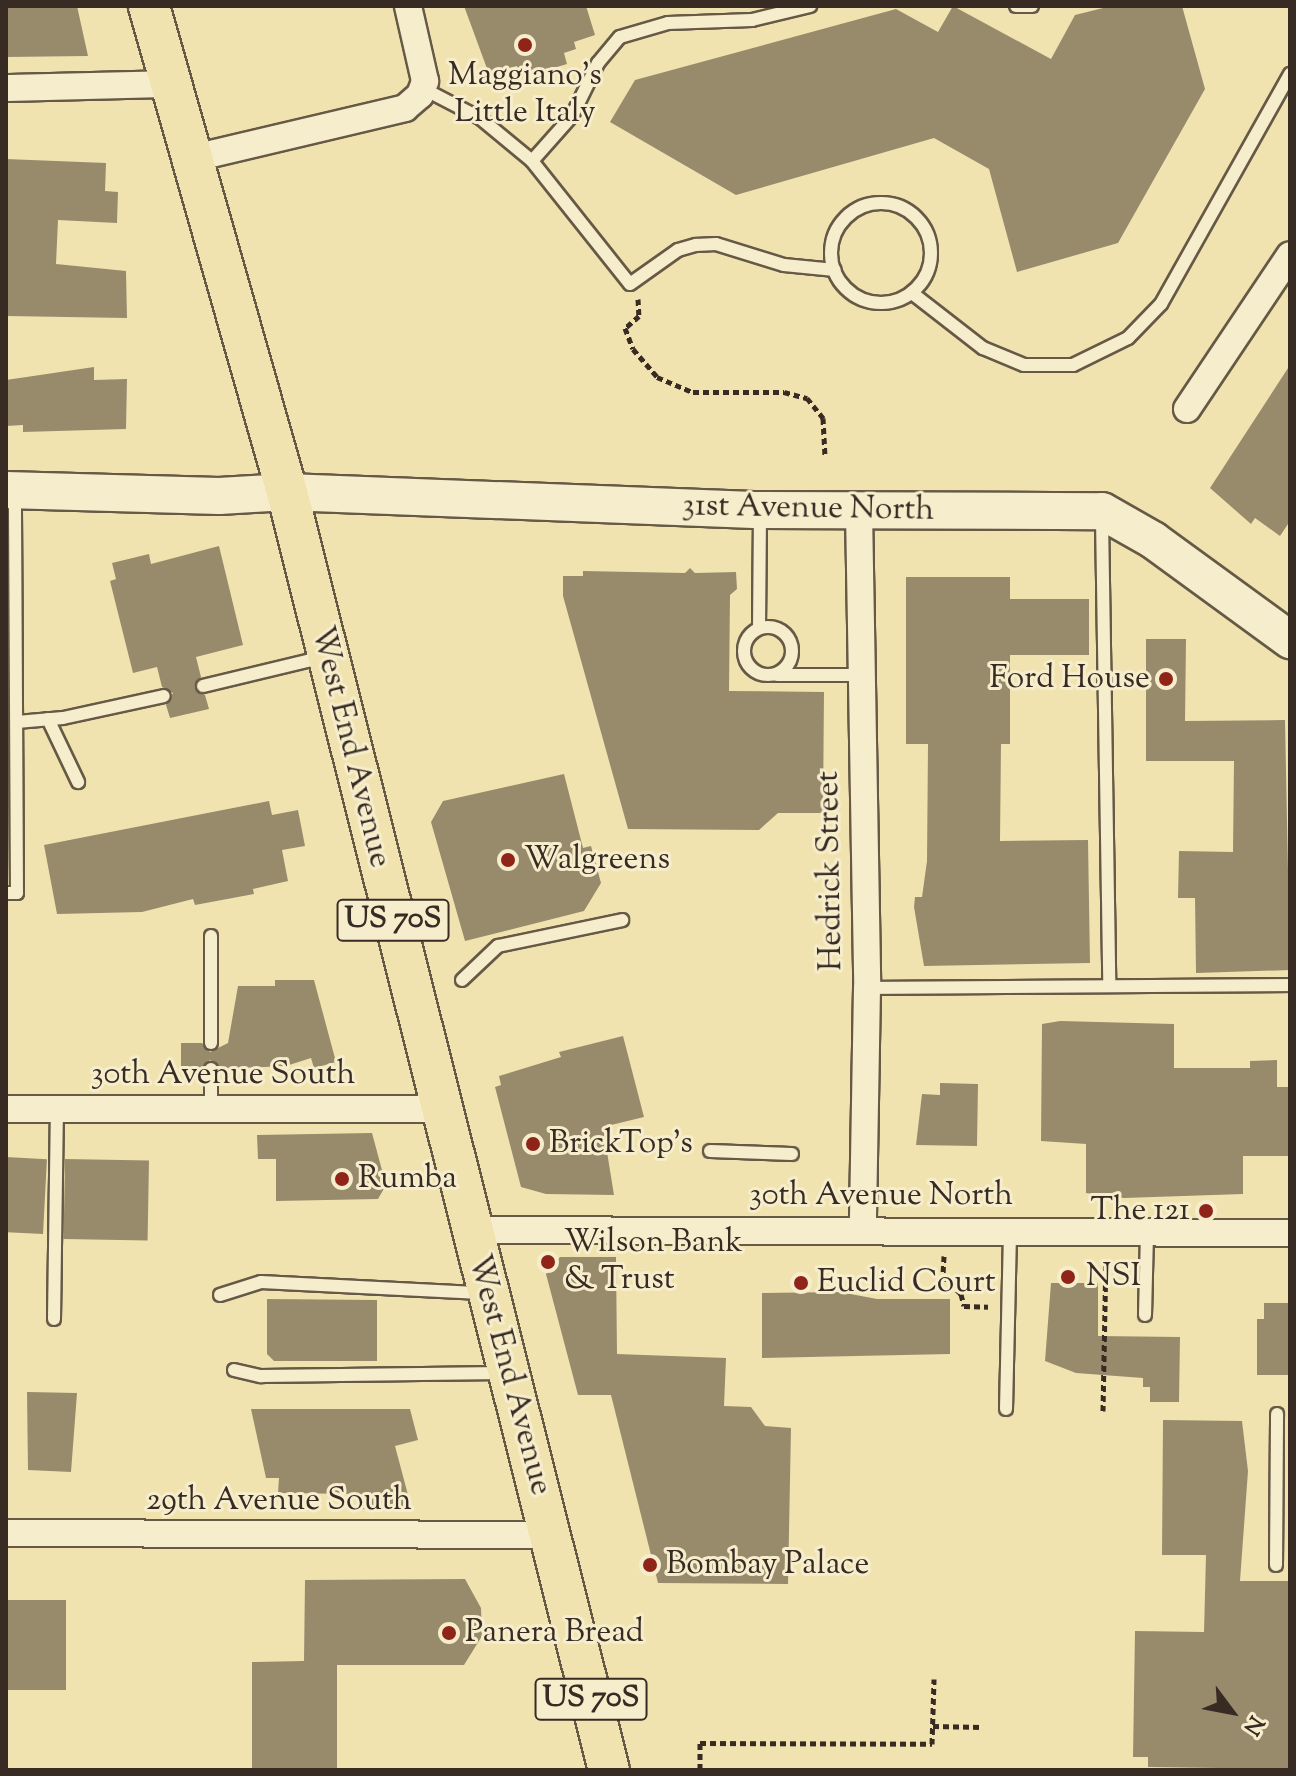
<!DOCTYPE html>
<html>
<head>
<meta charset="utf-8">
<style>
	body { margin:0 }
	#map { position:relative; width:1296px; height:1776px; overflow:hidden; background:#f1e3b0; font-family:"Sorts Mill Goudy",serif }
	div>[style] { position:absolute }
	.building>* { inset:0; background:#988b6c; transform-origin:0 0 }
	.path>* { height:5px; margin-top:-2.5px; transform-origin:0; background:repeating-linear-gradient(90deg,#382b23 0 6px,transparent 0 10px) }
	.roads { filter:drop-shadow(2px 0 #665946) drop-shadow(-2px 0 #665946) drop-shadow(0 2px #665946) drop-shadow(0 -2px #665946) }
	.service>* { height:12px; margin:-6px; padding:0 6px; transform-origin:6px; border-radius:6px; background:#f6edcc }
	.service>.ring { margin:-6px; padding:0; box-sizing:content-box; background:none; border:12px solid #f6edcc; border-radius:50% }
	.minor>* { height:26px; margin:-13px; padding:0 13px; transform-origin:13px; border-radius:13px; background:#f6edcc }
	.secondary>* { height:36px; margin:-18px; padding:0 18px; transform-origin:18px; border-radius:18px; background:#f6edcc }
	.primary>* { height:40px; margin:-20px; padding:0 20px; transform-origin:20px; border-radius:20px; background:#f1e3b0 }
	.dots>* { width:22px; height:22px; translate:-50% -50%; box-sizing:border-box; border:4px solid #f6edcc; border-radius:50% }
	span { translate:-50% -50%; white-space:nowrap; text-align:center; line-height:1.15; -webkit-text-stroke:6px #f6edcc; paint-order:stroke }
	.shield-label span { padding:2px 6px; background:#f6edcc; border:2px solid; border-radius:6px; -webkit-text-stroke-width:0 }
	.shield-label { font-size:30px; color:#382b23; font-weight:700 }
	.poi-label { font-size:32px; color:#382b23 }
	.right { translate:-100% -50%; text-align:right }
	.left { translate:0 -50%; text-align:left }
	.street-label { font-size:32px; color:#382b23 }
	.frame { position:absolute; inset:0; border:8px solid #382b23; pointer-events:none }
	.north { position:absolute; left:1192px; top:1672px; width:80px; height:80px; -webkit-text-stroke:6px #f6edcc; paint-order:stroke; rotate:122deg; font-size:22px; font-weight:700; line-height:32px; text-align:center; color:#382b23 }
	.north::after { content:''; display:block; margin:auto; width:28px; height:36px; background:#382b23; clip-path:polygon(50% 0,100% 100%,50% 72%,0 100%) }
</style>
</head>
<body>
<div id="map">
	<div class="building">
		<div style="clip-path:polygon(6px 6px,77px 6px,88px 56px,6px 57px)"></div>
		<div style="clip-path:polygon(464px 6px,586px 6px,595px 35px,574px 42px,576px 49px,564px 53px,567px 64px,520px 78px,517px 66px,489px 74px)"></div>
		<div style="clip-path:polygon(953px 6px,1051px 59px,1075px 15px,1111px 6px,1182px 6px,1205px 89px,1118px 243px,1017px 272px,989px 169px,934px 138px,736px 195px,610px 122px,635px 80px,896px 9px,938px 32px)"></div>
		<div style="clip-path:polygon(6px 159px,106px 163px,105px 191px,118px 192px,117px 223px,58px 220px,56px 264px,126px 271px,127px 318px,6px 316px)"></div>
		<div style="clip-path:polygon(1290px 365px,1290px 521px,1280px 536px,1255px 518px,1251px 524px,1210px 488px)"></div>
		<div style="clip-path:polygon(94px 367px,94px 380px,127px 379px,126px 429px,23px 432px,23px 425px,6px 426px,6px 380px)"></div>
		<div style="clip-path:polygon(219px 546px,243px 645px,196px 657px,201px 677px,195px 689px,205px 695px,209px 709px,170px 718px,166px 705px,173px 693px,162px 687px,157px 667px,133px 673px,110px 581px,116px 579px,112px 563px,149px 554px,151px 564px)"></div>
		<div style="clip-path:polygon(690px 568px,695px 573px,736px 572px,737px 589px,730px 595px,729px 691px,824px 692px,823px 813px,778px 813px,759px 830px,628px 829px,563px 596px,563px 576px,583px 576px,583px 571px,685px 573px)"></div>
		<div style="clip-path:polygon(906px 577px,1010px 577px,1010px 599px,1089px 599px,1089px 655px,1010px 655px,1010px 744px,1001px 744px,1000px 841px,1088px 840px,1090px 963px,924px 966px,914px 907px,915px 897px,922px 897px,927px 861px,928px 744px,906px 744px)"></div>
		<div style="clip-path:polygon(1146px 639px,1186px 639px,1185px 721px,1285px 720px,1290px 970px,1196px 973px,1195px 898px,1178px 898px,1179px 851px,1233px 852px,1234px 761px,1146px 761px)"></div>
		<div style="clip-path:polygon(564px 774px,583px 848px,591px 846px,601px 883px,584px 911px,465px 941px,431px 822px,443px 801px)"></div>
		<div style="clip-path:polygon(269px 801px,272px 815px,298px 810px,305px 846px,282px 850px,288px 881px,253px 889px,254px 894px,195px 905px,193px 899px,142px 912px,57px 914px,44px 845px)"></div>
		<div style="clip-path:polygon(275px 980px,314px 980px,336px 1062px,314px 1068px,311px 1058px,286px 1066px,220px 1069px,210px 1060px,202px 1069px,181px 1068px,181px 1043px,202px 1043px,210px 1052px,228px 1043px,238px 986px,275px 986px)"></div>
		<div style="clip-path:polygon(1060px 1021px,1174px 1024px,1174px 1068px,1250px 1068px,1250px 1061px,1277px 1060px,1277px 1087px,1290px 1087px,1290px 1156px,1243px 1156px,1243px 1194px,1124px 1198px,1086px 1193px,1086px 1144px,1041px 1141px,1042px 1024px)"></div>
		<div style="clip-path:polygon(623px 1036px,644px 1117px,603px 1127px,614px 1195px,546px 1194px,521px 1187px,495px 1087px,501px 1085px,499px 1076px,561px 1057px,559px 1052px)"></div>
		<div style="clip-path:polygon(940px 1083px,978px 1084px,977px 1146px,916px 1145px,922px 1094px,940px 1095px)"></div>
		<div style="clip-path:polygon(372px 1133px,386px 1185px,378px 1199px,276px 1201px,276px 1159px,258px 1159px,257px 1135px)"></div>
		<div style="left:6px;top:1157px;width:41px;height:75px;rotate:3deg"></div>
		<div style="left:65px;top:1159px;width:84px;height:80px;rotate:1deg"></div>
		<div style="clip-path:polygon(560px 1257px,616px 1257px,617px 1354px,726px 1358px,724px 1406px,751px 1407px,765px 1426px,791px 1428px,788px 1584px,658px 1583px,611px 1395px,578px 1395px,546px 1274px)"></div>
		<div style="clip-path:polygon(1051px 1283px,1098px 1283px,1098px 1336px,1180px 1337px,1179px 1402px,1150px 1402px,1150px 1387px,1143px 1387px,1143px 1378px,1076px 1373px,1045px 1361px)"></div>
		<div style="clip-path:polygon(840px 1292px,877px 1299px,950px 1299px,950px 1354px,762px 1358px,762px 1293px)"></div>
		<div style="clip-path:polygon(267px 1299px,377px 1300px,377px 1361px,274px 1361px,267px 1354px)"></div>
		<div style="clip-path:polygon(1264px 1303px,1290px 1303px,1290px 1375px,1257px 1375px,1257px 1319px,1264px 1319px)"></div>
		<div style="clip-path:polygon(27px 1392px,77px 1393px,71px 1472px,28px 1470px)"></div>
		<div style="clip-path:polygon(251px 1409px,410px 1409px,418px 1440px,395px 1446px,412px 1510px,360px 1509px,356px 1494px,278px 1493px,279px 1478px,266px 1478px)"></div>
		<div style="clip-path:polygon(1163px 1420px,1242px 1421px,1248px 1471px,1240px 1581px,1290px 1581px,1290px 1769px,1148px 1767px,1148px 1757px,1133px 1757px,1135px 1631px,1204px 1632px,1206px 1555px,1162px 1555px)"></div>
		<div style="clip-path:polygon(465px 1579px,481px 1608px,482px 1636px,464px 1665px,337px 1665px,337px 1770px,252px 1770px,252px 1662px,304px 1661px,305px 1580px)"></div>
		<div style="left:6px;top:1600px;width:60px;height:90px"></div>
	</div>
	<div class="path">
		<div style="left:638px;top:299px;width:17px;rotate:87deg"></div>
		<div style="left:639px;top:316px;width:18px;rotate:139deg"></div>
		<div style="left:625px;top:328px;width:22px;rotate:69deg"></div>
		<div style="left:633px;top:349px;width:37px;rotate:49deg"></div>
		<div style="left:657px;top:377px;width:39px;rotate:23deg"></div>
		<div style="left:693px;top:392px;width:91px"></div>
		<div style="left:784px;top:392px;width:24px;rotate:15deg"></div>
		<div style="left:807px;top:398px;width:26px;rotate:51deg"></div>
		<div style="left:823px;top:418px;width:39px;rotate:87deg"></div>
		<div style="left:944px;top:1256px;width:20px;rotate:93deg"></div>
		<div style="left:943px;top:1276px;width:25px;rotate:45deg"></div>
		<div style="left:961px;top:1294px;width:12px;rotate:76deg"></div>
		<div style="left:964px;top:1306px;width:24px;rotate:2deg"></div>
		<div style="left:1103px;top:1411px;width:151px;rotate:-88.9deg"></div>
		<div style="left:933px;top:1726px;width:50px;rotate:1.1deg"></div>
		<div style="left:700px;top:1770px;width:27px;rotate:-90deg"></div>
		<div style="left:700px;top:1743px;width:232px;rotate:0.2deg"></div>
		<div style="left:932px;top:1744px;width:65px;rotate:-88.2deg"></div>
	</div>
	<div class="roads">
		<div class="service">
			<div style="left:1016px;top:6px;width:16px"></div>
			<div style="left:424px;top:89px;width:63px;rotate:27.4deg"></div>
			<div style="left:480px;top:118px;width:67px;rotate:39.6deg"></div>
			<div style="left:532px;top:161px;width:157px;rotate:51.5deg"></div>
			<div style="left:630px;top:284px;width:59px;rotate:-35.3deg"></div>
			<div style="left:678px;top:250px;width:19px;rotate:-16deg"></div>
			<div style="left:696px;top:245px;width:20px;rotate:-3deg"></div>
			<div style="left:716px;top:244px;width:71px;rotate:17.2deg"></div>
			<div style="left:784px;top:265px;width:51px;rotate:5.6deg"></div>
			<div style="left:532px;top:161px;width:60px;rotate:-48.4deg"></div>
			<div style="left:572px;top:116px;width:59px;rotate:-63.9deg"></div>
			<div style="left:598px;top:63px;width:34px;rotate:-50deg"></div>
			<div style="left:620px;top:37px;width:50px;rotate:-16.3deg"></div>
			<div style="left:668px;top:23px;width:84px;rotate:-2deg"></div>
			<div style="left:752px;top:20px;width:60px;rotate:-13.6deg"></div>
			<div class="ring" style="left:831px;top:203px;width:88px;height:88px"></div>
			<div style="left:912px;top:293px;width:90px;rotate:37.8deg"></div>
			<div style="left:983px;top:348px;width:44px;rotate:22.5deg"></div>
			<div style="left:1024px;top:365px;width:49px"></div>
			<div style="left:1073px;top:365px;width:61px;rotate:-26.1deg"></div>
			<div style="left:1128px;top:338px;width:47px;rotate:-45.9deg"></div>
			<div style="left:1161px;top:304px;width:264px;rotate:-60.7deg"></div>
			<div style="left:1102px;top:518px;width:466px;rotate:89.1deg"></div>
			<div class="ring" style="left:744px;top:627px;width:36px;height:36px"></div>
			<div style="left:759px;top:628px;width:116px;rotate:-89.5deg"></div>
			<div style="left:777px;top:675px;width:84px"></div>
			<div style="left:203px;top:686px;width:124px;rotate:-13.5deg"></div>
			<div style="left:48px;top:719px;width:70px;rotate:64.5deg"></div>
			<div style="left:17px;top:722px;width:46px;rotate:-5deg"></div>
			<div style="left:63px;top:718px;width:103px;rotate:-12.3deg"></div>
			<div style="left:6px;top:893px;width:11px"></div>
			<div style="left:17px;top:893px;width:399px;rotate:-90.3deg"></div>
			<div style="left:462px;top:980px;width:50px;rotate:-43.4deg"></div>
			<div style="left:498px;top:946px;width:127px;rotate:-11.8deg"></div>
			<div style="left:867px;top:988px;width:423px;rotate:-0.4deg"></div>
			<div style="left:211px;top:1043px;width:107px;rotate:-90deg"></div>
			<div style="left:211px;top:1069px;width:39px;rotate:90deg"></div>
			<div style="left:710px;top:1151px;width:82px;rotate:2.1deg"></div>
			<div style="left:220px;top:1295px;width:43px;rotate:-17.6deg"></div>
			<div style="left:261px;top:1282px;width:220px;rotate:2.9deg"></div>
			<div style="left:1145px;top:1315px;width:84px;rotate:-88.6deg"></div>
			<div style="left:54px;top:1319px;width:210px;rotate:-89.2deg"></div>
			<div style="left:234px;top:1370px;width:28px;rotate:13deg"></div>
			<div style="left:261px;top:1376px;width:241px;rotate:-0.7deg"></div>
			<div style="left:1006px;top:1409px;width:178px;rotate:-88.7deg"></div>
			<div style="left:1276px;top:1565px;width:151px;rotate:-89.6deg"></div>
		</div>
		<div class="minor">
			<div style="left:6px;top:88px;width:166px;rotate:-1.4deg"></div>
			<div style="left:194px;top:158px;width:217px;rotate:-13.3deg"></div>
			<div style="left:405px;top:108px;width:20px;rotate:-41deg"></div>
			<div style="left:420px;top:95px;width:15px;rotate:-70deg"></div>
			<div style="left:425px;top:81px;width:77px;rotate:-102.8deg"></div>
			<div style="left:1187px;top:409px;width:185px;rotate:-56.2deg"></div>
			<div style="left:859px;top:511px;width:477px;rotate:89deg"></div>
			<div style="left:867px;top:988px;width:241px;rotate:91deg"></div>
			<div style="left:6px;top:1109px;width:434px"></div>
			<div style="left:471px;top:1230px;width:819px;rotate:0.21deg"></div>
			<div style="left:6px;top:1533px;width:545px;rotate:0.21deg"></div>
		</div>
		<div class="secondary">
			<div style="left:6px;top:490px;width:213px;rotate:1.6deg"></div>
			<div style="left:219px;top:496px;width:68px;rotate:-3.4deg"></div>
			<div style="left:287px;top:492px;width:473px;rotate:2.2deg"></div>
			<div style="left:760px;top:510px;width:342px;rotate:0.2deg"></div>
			<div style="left:1102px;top:511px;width:59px;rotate:29.6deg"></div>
			<div style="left:1153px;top:540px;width:170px;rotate:36.1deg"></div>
		</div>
		<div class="primary">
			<div style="left:149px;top:6px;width:505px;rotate:74.15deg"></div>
			<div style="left:287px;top:492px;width:1318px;rotate:75.86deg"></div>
		</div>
	</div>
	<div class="dots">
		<div style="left:525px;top:45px;background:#8f2418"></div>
		<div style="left:1166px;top:679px;background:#8f2418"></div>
		<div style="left:508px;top:860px;background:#8f2418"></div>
		<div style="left:533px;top:1144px;background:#8f2418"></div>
		<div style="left:342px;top:1179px;background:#8f2418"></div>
		<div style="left:1206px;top:1211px;background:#8f2418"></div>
		<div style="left:548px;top:1262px;background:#8f2418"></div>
		<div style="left:1068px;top:1277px;background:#8f2418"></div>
		<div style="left:801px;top:1283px;background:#8f2418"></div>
		<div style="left:650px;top:1565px;background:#8f2418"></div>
		<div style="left:449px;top:1633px;background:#8f2418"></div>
	</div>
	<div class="shield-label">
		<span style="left:393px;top:920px">US 70S</span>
		<span style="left:591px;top:1699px">US 70S</span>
	</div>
	<div class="poi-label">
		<span style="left:525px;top:95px">Maggiano's<br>Little Italy</span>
		<span class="right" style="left:1150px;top:679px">Ford House</span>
		<span class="left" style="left:524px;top:860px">Walgreens</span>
		<span class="left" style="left:549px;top:1144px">BrickTop's</span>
		<span class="left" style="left:358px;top:1179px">Rumba</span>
		<span class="right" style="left:1190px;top:1211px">The 121</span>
		<span class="left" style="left:564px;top:1262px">Wilson Bank<br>&amp; Trust</span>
		<span class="left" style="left:1086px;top:1277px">NSI</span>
		<span class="left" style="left:817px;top:1283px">Euclid Court</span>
		<span class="left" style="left:666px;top:1565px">Bombay Palace</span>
		<span class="left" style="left:465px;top:1633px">Panera Bread</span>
	</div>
	<div class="street-label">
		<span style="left:808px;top:509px;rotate:1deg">31st Avenue North</span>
		<span style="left:350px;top:747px;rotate:76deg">West End Avenue</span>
		<span style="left:831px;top:871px;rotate:-91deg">Hedrick Street</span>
		<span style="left:223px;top:1075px">30th Avenue South</span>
		<span style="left:881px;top:1196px">30th Avenue North</span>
		<span style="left:509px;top:1375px;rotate:75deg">West End Avenue</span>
		<span style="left:279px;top:1501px">29th Avenue South</span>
	</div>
	<div class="frame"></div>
	<div class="north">N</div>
</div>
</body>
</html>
